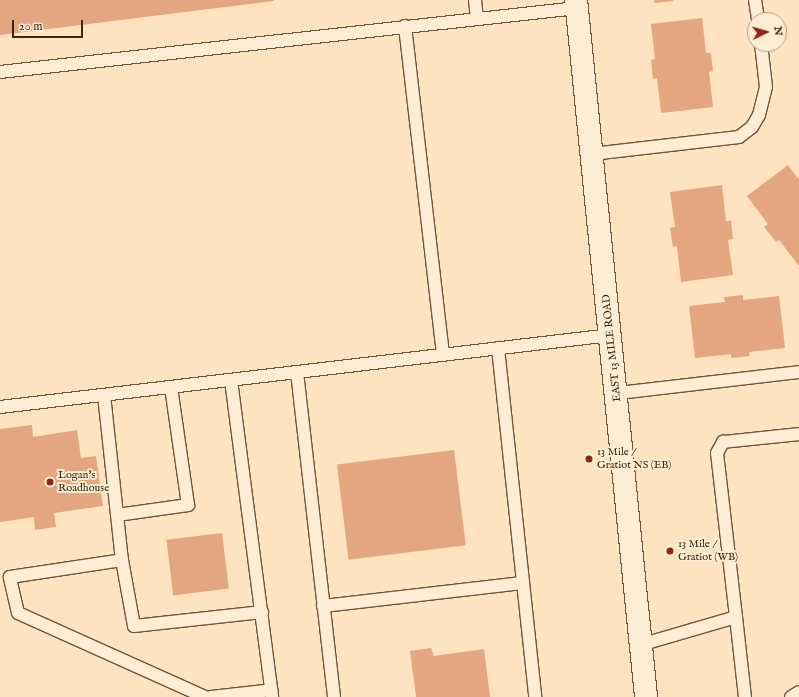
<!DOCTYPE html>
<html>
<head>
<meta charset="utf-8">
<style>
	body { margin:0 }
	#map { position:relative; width:799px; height:697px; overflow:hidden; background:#fde3bf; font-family:"IM FELL English",serif }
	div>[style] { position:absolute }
	.building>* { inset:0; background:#e4a681; transform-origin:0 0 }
	.roads { filter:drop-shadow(1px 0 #6c553c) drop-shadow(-1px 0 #6c553c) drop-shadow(0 1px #6c553c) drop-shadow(0 -1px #6c553c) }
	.service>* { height:12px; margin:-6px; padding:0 6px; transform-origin:6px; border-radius:6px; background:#feedd5 }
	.secondary>* { height:22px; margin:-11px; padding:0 11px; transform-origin:11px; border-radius:11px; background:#feedd5 }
	.dots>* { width:11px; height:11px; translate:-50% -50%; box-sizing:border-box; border:2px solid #feedd5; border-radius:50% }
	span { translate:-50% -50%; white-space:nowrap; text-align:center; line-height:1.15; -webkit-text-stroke:4px #feedd5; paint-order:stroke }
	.street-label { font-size:11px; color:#3c2610 }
	.poi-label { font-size:11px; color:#3c2610 }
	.left { translate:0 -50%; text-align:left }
	.north { position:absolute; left:747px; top:12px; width:40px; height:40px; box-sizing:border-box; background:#feedd5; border:1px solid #b09d86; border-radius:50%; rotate:85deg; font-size:11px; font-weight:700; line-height:16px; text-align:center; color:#3c2610 }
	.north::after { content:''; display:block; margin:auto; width:14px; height:18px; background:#8f2418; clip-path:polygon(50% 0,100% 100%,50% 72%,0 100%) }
	.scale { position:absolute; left:12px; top:20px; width:71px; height:18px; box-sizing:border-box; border:2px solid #3c2610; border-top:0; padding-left:5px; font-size:12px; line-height:14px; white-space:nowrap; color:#3c2610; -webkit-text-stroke:3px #feedd5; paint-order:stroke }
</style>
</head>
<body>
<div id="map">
	<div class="building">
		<div style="clip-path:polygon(0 0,274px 0,274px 1px,0 35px)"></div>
		<div style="clip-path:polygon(654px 0,673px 0,673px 1px,654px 3px)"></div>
		<div style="clip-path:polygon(702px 18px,706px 53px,711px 53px,713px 71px,709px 72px,713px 107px,661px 113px,657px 78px,653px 79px,651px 60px,655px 59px,651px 24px)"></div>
		<div style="clip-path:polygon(788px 165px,799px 180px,799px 266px,779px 240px,776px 242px,764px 227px,768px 224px,747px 196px)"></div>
		<div style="clip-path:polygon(722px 185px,726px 221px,731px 221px,733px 239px,728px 240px,733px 275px,681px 282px,677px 246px,673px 247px,670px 228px,675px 227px,670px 192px)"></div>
		<div style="clip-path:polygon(743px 295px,743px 300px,779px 296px,785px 348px,749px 352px,750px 356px,731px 358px,731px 354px,695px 358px,689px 306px,725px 302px,724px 297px)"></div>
		<div style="clip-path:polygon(32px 425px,33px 437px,77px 430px,81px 458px,96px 456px,103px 506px,54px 513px,56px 527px,35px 530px,34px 517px,0 522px,0 429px)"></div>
		<div style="left:454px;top:450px;width:96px;height:118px;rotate:83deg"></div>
		<div style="left:222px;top:533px;width:56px;height:56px;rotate:83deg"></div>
		<div style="clip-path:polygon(431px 648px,434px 656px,484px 649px,490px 697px,416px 697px,410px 651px)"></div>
	</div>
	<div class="roads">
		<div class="service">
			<div style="left:475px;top:0;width:18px;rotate:84deg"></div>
			<div style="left:755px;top:0;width:20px;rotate:81deg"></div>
			<div style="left:405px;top:26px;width:331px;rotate:83.4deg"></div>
			<div style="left:0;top:72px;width:581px;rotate:-6.33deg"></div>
			<div style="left:592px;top:154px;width:148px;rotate:-6.6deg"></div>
			<div style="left:739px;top:137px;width:16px;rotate:-38deg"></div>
			<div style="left:752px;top:127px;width:14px;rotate:-60deg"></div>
			<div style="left:759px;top:115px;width:29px;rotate:-76deg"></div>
			<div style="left:766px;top:87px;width:43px;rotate:-96.6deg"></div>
			<div style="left:498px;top:348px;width:351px;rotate:83.9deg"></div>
			<div style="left:297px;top:372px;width:327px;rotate:83.5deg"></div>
			<div style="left:231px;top:380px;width:320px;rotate:82.6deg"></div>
			<div style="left:618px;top:393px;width:182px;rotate:-6.6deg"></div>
			<div style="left:104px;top:395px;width:166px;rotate:83.8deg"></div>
			<div style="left:0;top:407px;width:615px;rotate:-6.72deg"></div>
			<div style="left:117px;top:515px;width:72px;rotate:-8deg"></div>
			<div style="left:188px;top:505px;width:119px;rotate:-98.2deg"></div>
			<div style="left:323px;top:606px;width:201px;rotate:-6.6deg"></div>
			<div style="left:736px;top:617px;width:81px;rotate:83.6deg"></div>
			<div style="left:640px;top:645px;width:100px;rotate:-16.3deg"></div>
			<div style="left:736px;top:617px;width:165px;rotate:-96.6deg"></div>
			<div style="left:717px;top:453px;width:13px;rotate:-61deg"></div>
			<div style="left:723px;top:442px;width:76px;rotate:-6deg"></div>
			<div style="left:205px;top:697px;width:205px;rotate:-155.8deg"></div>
			<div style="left:18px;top:613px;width:37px;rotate:-103deg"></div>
			<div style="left:10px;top:577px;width:113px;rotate:-8.6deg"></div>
			<div style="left:122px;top:560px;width:67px;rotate:79.7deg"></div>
			<div style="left:134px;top:626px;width:129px;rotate:-6.2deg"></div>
			<div style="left:211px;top:697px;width:61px;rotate:-6.5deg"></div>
			<div style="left:791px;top:697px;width:9px;rotate:-32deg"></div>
		</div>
		<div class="secondary">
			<div style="left:576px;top:0;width:701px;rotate:84.26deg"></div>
		</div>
	</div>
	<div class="dots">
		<div style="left:589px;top:459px;background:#8f2418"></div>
		<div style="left:50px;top:482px;background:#8f2418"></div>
		<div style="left:670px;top:551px;background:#8f2418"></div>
	</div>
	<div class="street-label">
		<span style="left:612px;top:348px;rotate:-96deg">EAST 13 MILE ROAD</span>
	</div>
	<div class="poi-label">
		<span class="left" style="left:597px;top:459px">13 Mile /<br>Gratiot NS (EB)</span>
		<span class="left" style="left:58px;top:482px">Logan's<br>Roadhouse</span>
		<span class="left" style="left:678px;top:551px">13 Mile /<br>Gratiot (WB)</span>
	</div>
	<div class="north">N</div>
	<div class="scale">20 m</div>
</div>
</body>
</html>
